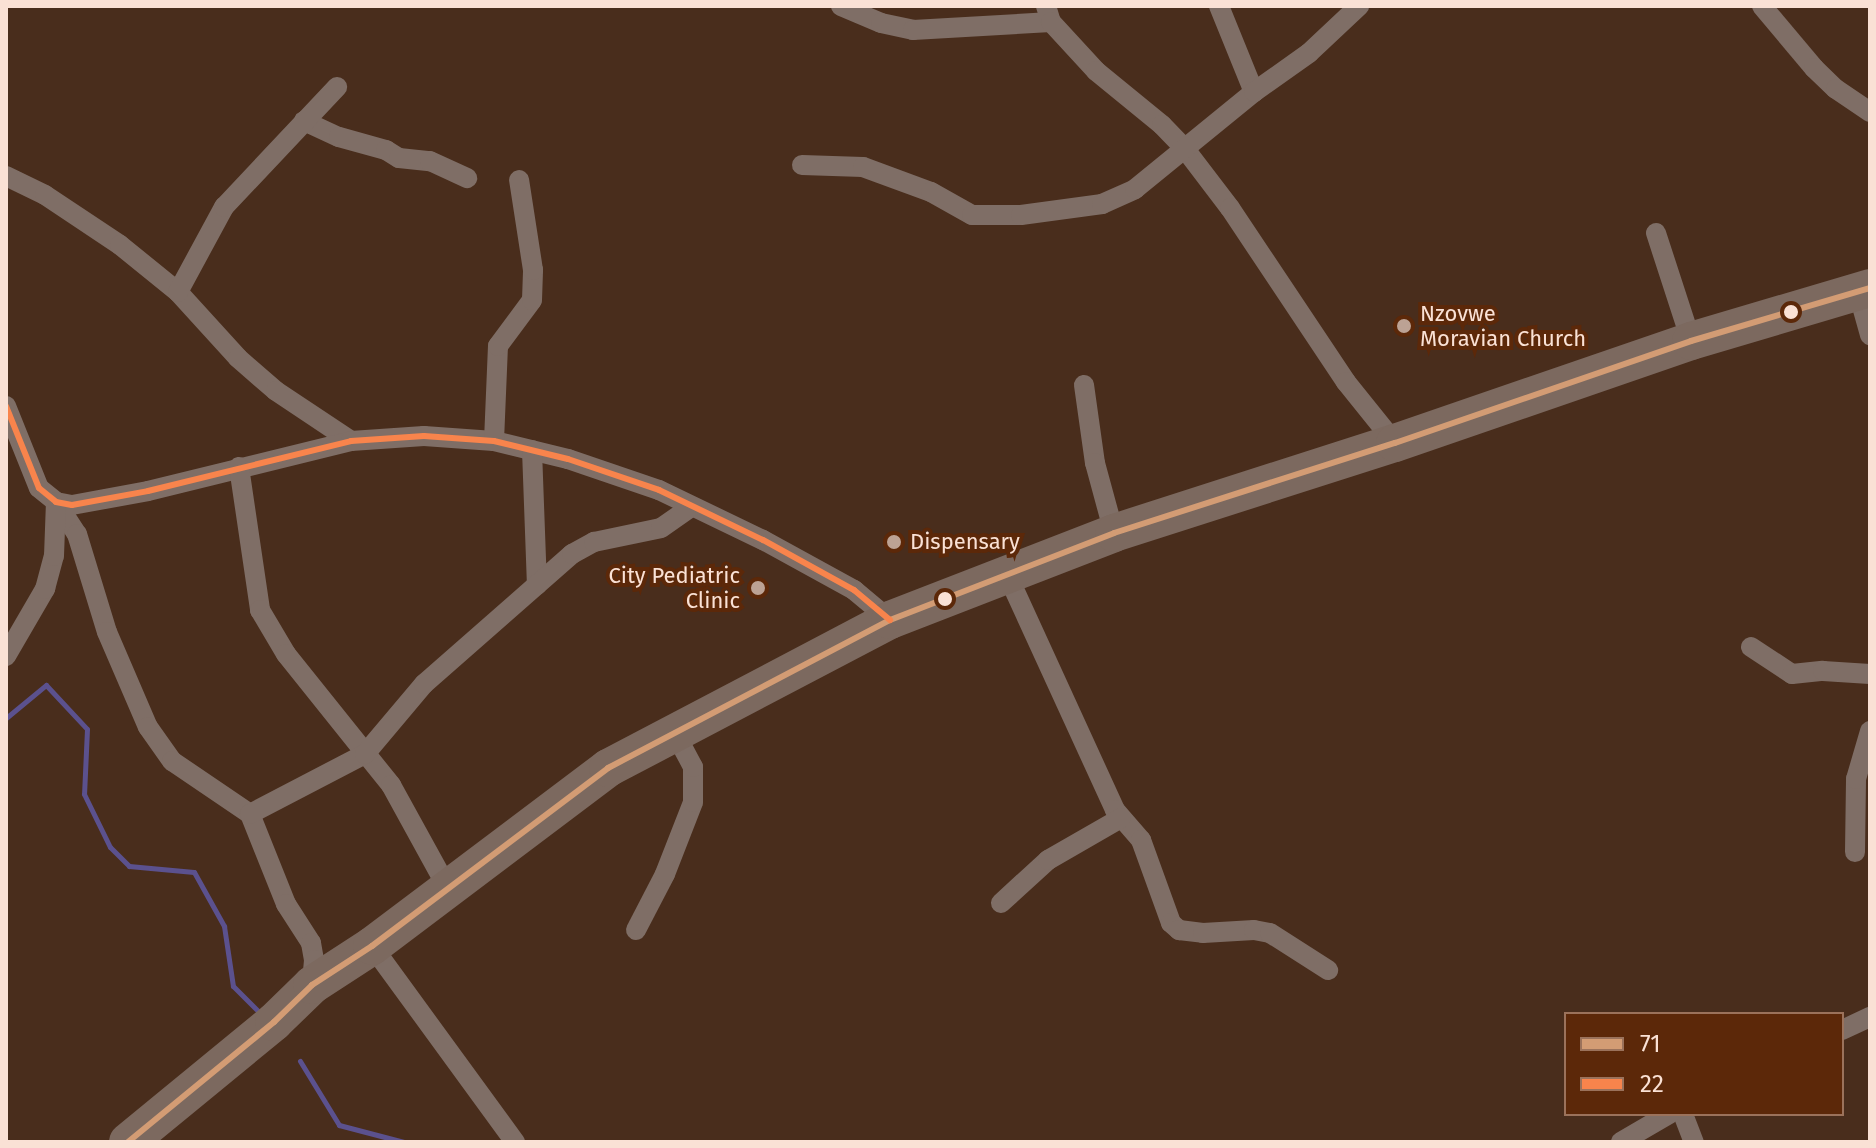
<!DOCTYPE html>
<html>
<head>
<meta charset="utf-8">
<style>
	body { margin:0 }
	#map { position:relative; width:1876px; height:1148px; overflow:hidden; background:#492d1c; font-family:"Fira Sans",sans-serif }
	div>[style] { position:absolute }
	.stream>* { height:5px; margin:-2.5px; padding:0 2.5px; transform-origin:2.5px; border-radius:2.5px; background:#5b518e }
	.street>* { height:20px; margin:-10px; padding:0 10px; transform-origin:10px; border-radius:10px; background:#7f6e66 }
	.highway>* { height:38px; margin:-19px; padding:0 19px; transform-origin:19px; border-radius:19px; background:#7c695f }
	.bus-1>* { height:6px; margin:-3px; padding:0 3px; transform-origin:3px; border-radius:3px; background:#d39c74 }
	.bus-2>* { height:6px; margin:-3px; padding:0 3px; transform-origin:3px; border-radius:3px; background:#f8844c }
	.dots>* { width:22px; height:22px; translate:-50% -50%; box-sizing:border-box; border:4px solid #5c2809; border-radius:50% }
	span { translate:-50% -50%; white-space:nowrap; text-align:center; line-height:1.15; -webkit-text-stroke:8px #5c2809; paint-order:stroke }
	.poi-label { font-size:22px; color:#fae1d5 }
	.left { translate:0 -50%; text-align:left }
	.right { translate:-100% -50%; text-align:right }
	.frame { position:absolute; inset:0; border:8px solid #fae1d5; pointer-events:none }
	.legend { position:absolute; left:1564px; top:1012px; width:280px; height:104px; box-sizing:border-box; background:#5c2809; border:2px solid #9b725b; margin:0; padding:10px 14px; list-style:none; font-size:24px; color:#fae1d5 }
	.legend li { display:flex; align-items:center; gap:16px; height:40px }
	.legend b { width:40px; border:2px solid #9b725b }
</style>
</head>
<body>
<div id="map">
	<div class="stream">
		<div style="left:6px;top:718px;width:52px;rotate:-39.5deg"></div>
		<div style="left:46px;top:685px;width:60px;rotate:47deg"></div>
		<div style="left:87px;top:729px;width:65px;rotate:92.6deg"></div>
		<div style="left:84px;top:794px;width:59px;rotate:63.9deg"></div>
		<div style="left:110px;top:847px;width:27px;rotate:45deg"></div>
		<div style="left:129px;top:866px;width:65px;rotate:5.3deg"></div>
		<div style="left:194px;top:872px;width:62px;rotate:60.9deg"></div>
		<div style="left:224px;top:926px;width:61px;rotate:81.5deg"></div>
		<div style="left:233px;top:986px;width:40px;rotate:45deg"></div>
		<div style="left:300px;top:1061px;width:75px;rotate:58.6deg"></div>
		<div style="left:339px;top:1125px;width:67px;rotate:14.7deg"></div>
	</div>
	<div class="street">
		<div style="left:841px;top:6px;width:43px;rotate:23deg"></div>
		<div style="left:881px;top:23px;width:33px;rotate:12deg"></div>
		<div style="left:913px;top:30px;width:138px;rotate:-3.3deg"></div>
		<div style="left:1046px;top:6px;width:17px;rotate:73deg"></div>
		<div style="left:1051px;top:22px;width:67px;rotate:47.4deg"></div>
		<div style="left:1096px;top:71px;width:85px;rotate:39.3deg"></div>
		<div style="left:1162px;top:125px;width:33px;rotate:46deg"></div>
		<div style="left:1185px;top:149px;width:74px;rotate:52.7deg"></div>
		<div style="left:1230px;top:208px;width:209px;rotate:56.3deg"></div>
		<div style="left:1346px;top:382px;width:78px;rotate:51.2deg"></div>
		<div style="left:1219px;top:6px;width:93px;rotate:67.9deg"></div>
		<div style="left:1762px;top:6px;width:81px;rotate:50deg"></div>
		<div style="left:1814px;top:68px;width:30px;rotate:44deg"></div>
		<div style="left:1836px;top:89px;width:41px;rotate:34.1deg"></div>
		<div style="left:304px;top:121px;width:38px;rotate:25deg"></div>
		<div style="left:339px;top:137px;width:49px;rotate:15.5deg"></div>
		<div style="left:386px;top:150px;width:15px;rotate:32deg"></div>
		<div style="left:399px;top:158px;width:31px;rotate:6deg"></div>
		<div style="left:430px;top:161px;width:41px;rotate:24.7deg"></div>
		<div style="left:802px;top:165px;width:61px;rotate:1.9deg"></div>
		<div style="left:863px;top:167px;width:72px;rotate:20.2deg"></div>
		<div style="left:931px;top:192px;width:47px;rotate:29.3deg"></div>
		<div style="left:972px;top:215px;width:49px"></div>
		<div style="left:1021px;top:215px;width:82px;rotate:-7.7deg"></div>
		<div style="left:1102px;top:204px;width:36px;rotate:-24deg"></div>
		<div style="left:1135px;top:189px;width:154px;rotate:-39.2deg"></div>
		<div style="left:1254px;top:92px;width:67px;rotate:-35.3deg"></div>
		<div style="left:1309px;top:53px;width:69px;rotate:-43.2deg"></div>
		<div style="left:6px;top:176px;width:43px;rotate:26deg"></div>
		<div style="left:45px;top:195px;width:90px;rotate:33.7deg"></div>
		<div style="left:120px;top:245px;width:75px;rotate:39deg"></div>
		<div style="left:178px;top:292px;width:89px;rotate:47.7deg"></div>
		<div style="left:238px;top:358px;width:50px;rotate:41deg"></div>
		<div style="left:276px;top:391px;width:90px;rotate:33.7deg"></div>
		<div style="left:1656px;top:233px;width:114px;rotate:72deg"></div>
		<div style="left:178px;top:292px;width:97px;rotate:-61.6deg"></div>
		<div style="left:224px;top:207px;width:165px;rotate:-46.7deg"></div>
		<div style="left:1858px;top:292px;width:45px;rotate:74.4deg"></div>
		<div style="left:1084px;top:385px;width:79px;rotate:82deg"></div>
		<div style="left:1095px;top:463px;width:73px;rotate:74.8deg"></div>
		<div style="left:6px;top:406px;width:88px;rotate:68.1deg"></div>
		<div style="left:39px;top:488px;width:22px;rotate:39deg"></div>
		<div style="left:56px;top:502px;width:16px;rotate:11deg"></div>
		<div style="left:72px;top:505px;width:77px;rotate:-10.4deg"></div>
		<div style="left:148px;top:491px;width:209px;rotate:-13.8deg"></div>
		<div style="left:351px;top:441px;width:73px;rotate:-3.9deg"></div>
		<div style="left:424px;top:436px;width:70px;rotate:4.1deg"></div>
		<div style="left:494px;top:441px;width:76px;rotate:13.7deg"></div>
		<div style="left:568px;top:459px;width:96px;rotate:18.8deg"></div>
		<div style="left:659px;top:490px;width:115px;rotate:25.7deg"></div>
		<div style="left:763px;top:540px;width:104px;rotate:28.8deg"></div>
		<div style="left:854px;top:590px;width:47px;rotate:39.8deg"></div>
		<div style="left:494px;top:441px;width:95px;rotate:-87.6deg"></div>
		<div style="left:498px;top:346px;width:57px;rotate:-53.5deg"></div>
		<div style="left:532px;top:300px;width:30px;rotate:-88deg"></div>
		<div style="left:533px;top:270px;width:91px;rotate:-98.8deg"></div>
		<div style="left:532px;top:450px;width:135px;rotate:87.9deg"></div>
		<div style="left:239px;top:467px;width:145px;rotate:81.6deg"></div>
		<div style="left:260px;top:610px;width:51px;rotate:59.4deg"></div>
		<div style="left:286px;top:654px;width:168px;rotate:51.3deg"></div>
		<div style="left:391px;top:785px;width:116px;rotate:61.2deg"></div>
		<div style="left:56px;top:502px;width:38px;rotate:57deg"></div>
		<div style="left:77px;top:534px;width:102px;rotate:73deg"></div>
		<div style="left:107px;top:632px;width:103px;rotate:66.7deg"></div>
		<div style="left:148px;top:727px;width:42px;rotate:54.8deg"></div>
		<div style="left:172px;top:761px;width:94px;rotate:34.2deg"></div>
		<div style="left:250px;top:814px;width:97px;rotate:68.2deg"></div>
		<div style="left:286px;top:904px;width:46px;rotate:57.3deg"></div>
		<div style="left:311px;top:943px;width:17px;rotate:80deg"></div>
		<div style="left:314px;top:960px;width:25px;rotate:95deg"></div>
		<div style="left:1007px;top:574px;width:260px;rotate:65.4deg"></div>
		<div style="left:1115px;top:810px;width:40px;rotate:49deg"></div>
		<div style="left:1141px;top:840px;width:88px;rotate:70.1deg"></div>
		<div style="left:1171px;top:923px;width:11px;rotate:41deg"></div>
		<div style="left:1179px;top:930px;width:24px;rotate:7deg"></div>
		<div style="left:1203px;top:933px;width:51px;rotate:-3.4deg"></div>
		<div style="left:1254px;top:930px;width:16px;rotate:11deg"></div>
		<div style="left:1270px;top:933px;width:69px;rotate:32.5deg"></div>
		<div style="left:1751px;top:647px;width:49px;rotate:33.4deg"></div>
		<div style="left:1792px;top:674px;width:31px;rotate:-6deg"></div>
		<div style="left:1823px;top:671px;width:47px;rotate:3.7deg"></div>
		<div style="left:6px;top:656px;width:78px;rotate:-59.8deg"></div>
		<div style="left:45px;top:589px;width:34px;rotate:-75deg"></div>
		<div style="left:54px;top:556px;width:54px;rotate:-87.9deg"></div>
		<div style="left:250px;top:814px;width:130px;rotate:-27.6deg"></div>
		<div style="left:365px;top:754px;width:92px;rotate:-49.9deg"></div>
		<div style="left:424px;top:684px;width:197px;rotate:-41.3deg"></div>
		<div style="left:572px;top:554px;width:25px;rotate:-29deg"></div>
		<div style="left:594px;top:542px;width:68px;rotate:-11.8deg"></div>
		<div style="left:661px;top:528px;width:37px;rotate:-35deg"></div>
		<div style="left:1855px;top:852px;width:73px;rotate:-89.2deg"></div>
		<div style="left:1856px;top:779px;width:50px;rotate:-73.7deg"></div>
		<div style="left:1001px;top:903px;width:64px;rotate:-42.5deg"></div>
		<div style="left:1048px;top:860px;width:84px;rotate:-29.9deg"></div>
		<div style="left:636px;top:930px;width:63px;rotate:-62.6deg"></div>
		<div style="left:665px;top:874px;width:77px;rotate:-68.7deg"></div>
		<div style="left:693px;top:802px;width:35px;rotate:-90deg"></div>
		<div style="left:693px;top:767px;width:38px;rotate:-118deg"></div>
		<div style="left:372px;top:946px;width:243px;rotate:53.9deg"></div>
		<div style="left:1842px;top:1030px;width:31px;rotate:-25deg"></div>
		<div style="left:1683px;top:1114px;width:30px;rotate:69deg"></div>
		<div style="left:1621px;top:1142px;width:56px;rotate:-30.3deg"></div>
	</div>
	<div class="highway">
		<div style="left:128px;top:1142px;width:189px;rotate:-39.4deg"></div>
		<div style="left:274px;top:1022px;width:53px;rotate:-44.2deg"></div>
		<div style="left:312px;top:985px;width:72px;rotate:-33deg"></div>
		<div style="left:372px;top:946px;width:296px;rotate:-37deg"></div>
		<div style="left:608px;top:768px;width:318px;rotate:-27.7deg"></div>
		<div style="left:890px;top:620px;width:240px;rotate:-21.2deg"></div>
		<div style="left:1114px;top:533px;width:295px;rotate:-17.8deg"></div>
		<div style="left:1395px;top:443px;width:313px;rotate:-19deg"></div>
		<div style="left:1691px;top:341px;width:187px;rotate:-16.5deg"></div>
	</div>
	<div class="bus-1">
		<div style="left:128px;top:1142px;width:189px;rotate:-39.4deg"></div>
		<div style="left:274px;top:1022px;width:53px;rotate:-44.2deg"></div>
		<div style="left:312px;top:985px;width:72px;rotate:-33deg"></div>
		<div style="left:372px;top:946px;width:296px;rotate:-37deg"></div>
		<div style="left:608px;top:768px;width:318px;rotate:-27.7deg"></div>
		<div style="left:890px;top:620px;width:240px;rotate:-21.2deg"></div>
		<div style="left:1114px;top:533px;width:295px;rotate:-17.8deg"></div>
		<div style="left:1395px;top:443px;width:313px;rotate:-19deg"></div>
		<div style="left:1691px;top:341px;width:187px;rotate:-16.5deg"></div>
	</div>
	<div class="bus-2">
		<div style="left:6px;top:406px;width:88px;rotate:68.1deg"></div>
		<div style="left:39px;top:488px;width:22px;rotate:39deg"></div>
		<div style="left:56px;top:502px;width:16px;rotate:11deg"></div>
		<div style="left:72px;top:505px;width:77px;rotate:-10.4deg"></div>
		<div style="left:148px;top:491px;width:209px;rotate:-13.8deg"></div>
		<div style="left:351px;top:441px;width:73px;rotate:-3.9deg"></div>
		<div style="left:424px;top:436px;width:70px;rotate:4.1deg"></div>
		<div style="left:494px;top:441px;width:76px;rotate:13.7deg"></div>
		<div style="left:568px;top:459px;width:96px;rotate:18.8deg"></div>
		<div style="left:659px;top:490px;width:115px;rotate:25.7deg"></div>
		<div style="left:763px;top:540px;width:104px;rotate:28.8deg"></div>
		<div style="left:854px;top:590px;width:47px;rotate:39.8deg"></div>
	</div>
	<div class="dots">
		<div style="left:1791px;top:312px;background:#fae1d5"></div>
		<div style="left:1404px;top:326px;background:#bca294"></div>
		<div style="left:894px;top:542px;background:#bca294"></div>
		<div style="left:758px;top:588px;background:#bca294"></div>
		<div style="left:945px;top:599px;background:#fae1d5"></div>
	</div>
	<div class="poi-label">
		<span class="left" style="left:1420px;top:326px">Nzovwe<br>Moravian Church</span>
		<span class="left" style="left:910px;top:542px">Dispensary</span>
		<span class="right" style="left:740px;top:588px">City Pediatric<br>Clinic</span>
	</div>
	<div class="frame"></div>
	<ul class="legend">
	<li><b style="height:10px;background:#d39c74"></b>71</li>
	<li><b style="height:10px;background:#f8844c"></b>22</li>
	</ul>
</div>
</body>
</html>
